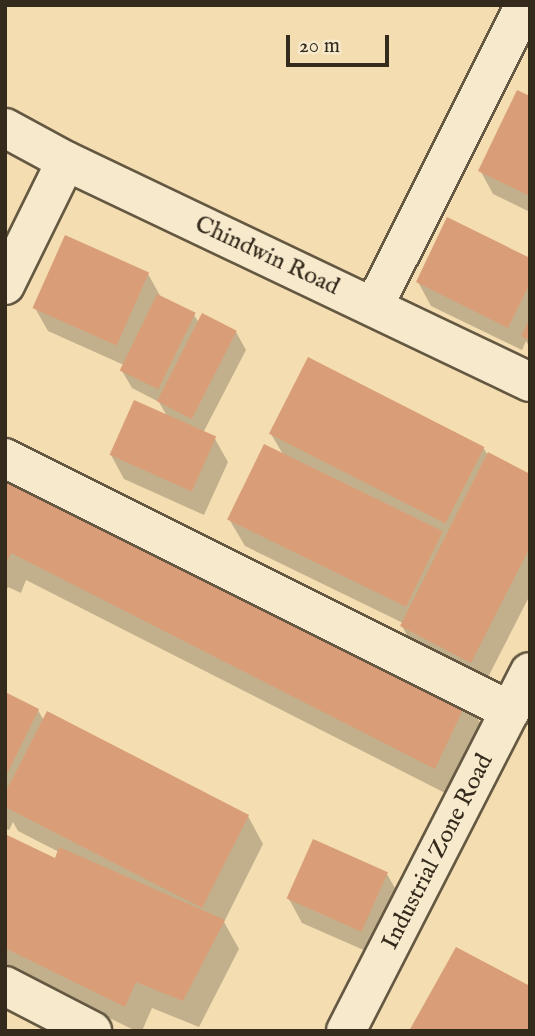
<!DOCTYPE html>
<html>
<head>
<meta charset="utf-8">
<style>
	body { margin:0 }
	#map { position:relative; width:535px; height:1036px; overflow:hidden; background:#f3ddb1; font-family:"IM FELL English",serif }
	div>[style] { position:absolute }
	.shadow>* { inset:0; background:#0003 }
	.building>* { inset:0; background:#d99e77; transform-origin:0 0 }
	.roads { filter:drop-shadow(2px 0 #645842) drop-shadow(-2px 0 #645842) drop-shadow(0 2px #645842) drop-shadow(0 -2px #645842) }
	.minor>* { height:38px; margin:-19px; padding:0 19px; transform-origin:19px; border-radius:19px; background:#f7e9cc }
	span { translate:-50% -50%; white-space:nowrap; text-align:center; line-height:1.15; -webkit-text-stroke:6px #f7e9cc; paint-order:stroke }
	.street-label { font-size:24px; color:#352b1d }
	.frame { position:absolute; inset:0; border:7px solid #352b1d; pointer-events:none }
	.scale { position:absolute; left:286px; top:35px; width:103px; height:32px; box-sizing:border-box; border:4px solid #352b1d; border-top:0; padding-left:9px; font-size:21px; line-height:24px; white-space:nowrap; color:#352b1d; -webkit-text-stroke:5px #f7e9cc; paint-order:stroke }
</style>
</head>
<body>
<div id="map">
	<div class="shadow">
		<div style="clip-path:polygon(530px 98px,530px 212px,493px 194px,480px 170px)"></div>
		<div style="clip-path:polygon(530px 260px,530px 348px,526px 341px,522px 350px,431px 306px,418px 282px)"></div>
		<div style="clip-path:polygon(148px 274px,162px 299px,194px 315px,199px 323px,236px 332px,246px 350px,203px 433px,215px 439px,228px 462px,204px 515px,124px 479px,111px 455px,168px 418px,159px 402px,132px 388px,122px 371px,124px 365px,48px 331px,35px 308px)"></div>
		<div style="clip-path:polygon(271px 434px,483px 447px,487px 454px,530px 476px,530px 595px,484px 685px,415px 650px,402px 626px,403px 623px,245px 546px,229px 519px,284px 456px)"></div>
		<div style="clip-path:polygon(5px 473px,467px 700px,483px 728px,451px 796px,26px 580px,21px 593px,8px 587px,5px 593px)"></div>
		<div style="clip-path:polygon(5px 694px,38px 710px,44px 721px,248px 816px,263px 844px,224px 922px,239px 949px,199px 1027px,152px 1008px,142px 1031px,136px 1031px,5px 967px,5px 836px,56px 861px,59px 852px,18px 831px,13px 822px,9px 830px,5px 828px)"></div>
		<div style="clip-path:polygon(387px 874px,400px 897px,375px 955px,302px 923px,289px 899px)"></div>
	</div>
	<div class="building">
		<div style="clip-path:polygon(517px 90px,530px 96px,530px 196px,478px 171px)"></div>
		<div style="clip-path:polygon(447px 217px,530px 258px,530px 283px,508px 328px,416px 282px)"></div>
		<div style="left:65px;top:235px;width:92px;height:80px;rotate:24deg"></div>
		<div style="left:157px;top:294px;width:43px;height:85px;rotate:26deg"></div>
		<div style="left:202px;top:313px;width:39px;height:99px;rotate:27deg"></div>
		<div style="clip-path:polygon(530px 318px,530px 341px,521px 336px)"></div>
		<div style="left:308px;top:357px;width:198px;height:86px;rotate:27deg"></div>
		<div style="left:134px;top:400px;width:90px;height:60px;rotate:24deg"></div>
		<div style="left:264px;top:444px;width:199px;height:84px;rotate:26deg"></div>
		<div style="clip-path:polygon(488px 452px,530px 474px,530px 547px,471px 663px,400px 626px)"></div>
		<div style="clip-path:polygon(5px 471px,468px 699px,435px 769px,11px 553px,5px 566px)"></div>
		<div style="clip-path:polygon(5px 692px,39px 709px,5px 778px)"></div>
		<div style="clip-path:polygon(47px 711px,249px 815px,202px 908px,5px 807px,5px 793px)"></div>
		<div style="clip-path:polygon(5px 834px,55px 858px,59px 847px,225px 920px,183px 1001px,136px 982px,125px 1007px,5px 948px)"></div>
		<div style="left:313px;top:839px;width:82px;height:65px;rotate:24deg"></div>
		<div style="clip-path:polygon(456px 947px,530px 986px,530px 1031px,409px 1031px)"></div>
	</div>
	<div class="roads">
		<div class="minor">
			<div style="left:5px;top:128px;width:69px;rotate:28.4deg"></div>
			<div style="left:66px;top:161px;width:514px;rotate:25.47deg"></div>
			<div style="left:5px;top:285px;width:138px;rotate:-63.8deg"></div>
			<div style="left:374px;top:306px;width:337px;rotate:-63.4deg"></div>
			<div style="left:5px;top:458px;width:565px;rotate:26.61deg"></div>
			<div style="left:5px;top:986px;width:98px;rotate:27.3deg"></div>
			<div style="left:346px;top:1031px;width:403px;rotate:-62.9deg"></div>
		</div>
	</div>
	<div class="street-label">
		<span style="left:267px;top:256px;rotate:25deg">Chindwin Road</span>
		<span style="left:438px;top:852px;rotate:-63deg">Industrial Zone Road</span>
	</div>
	<div class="frame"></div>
	<div class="scale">20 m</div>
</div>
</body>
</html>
